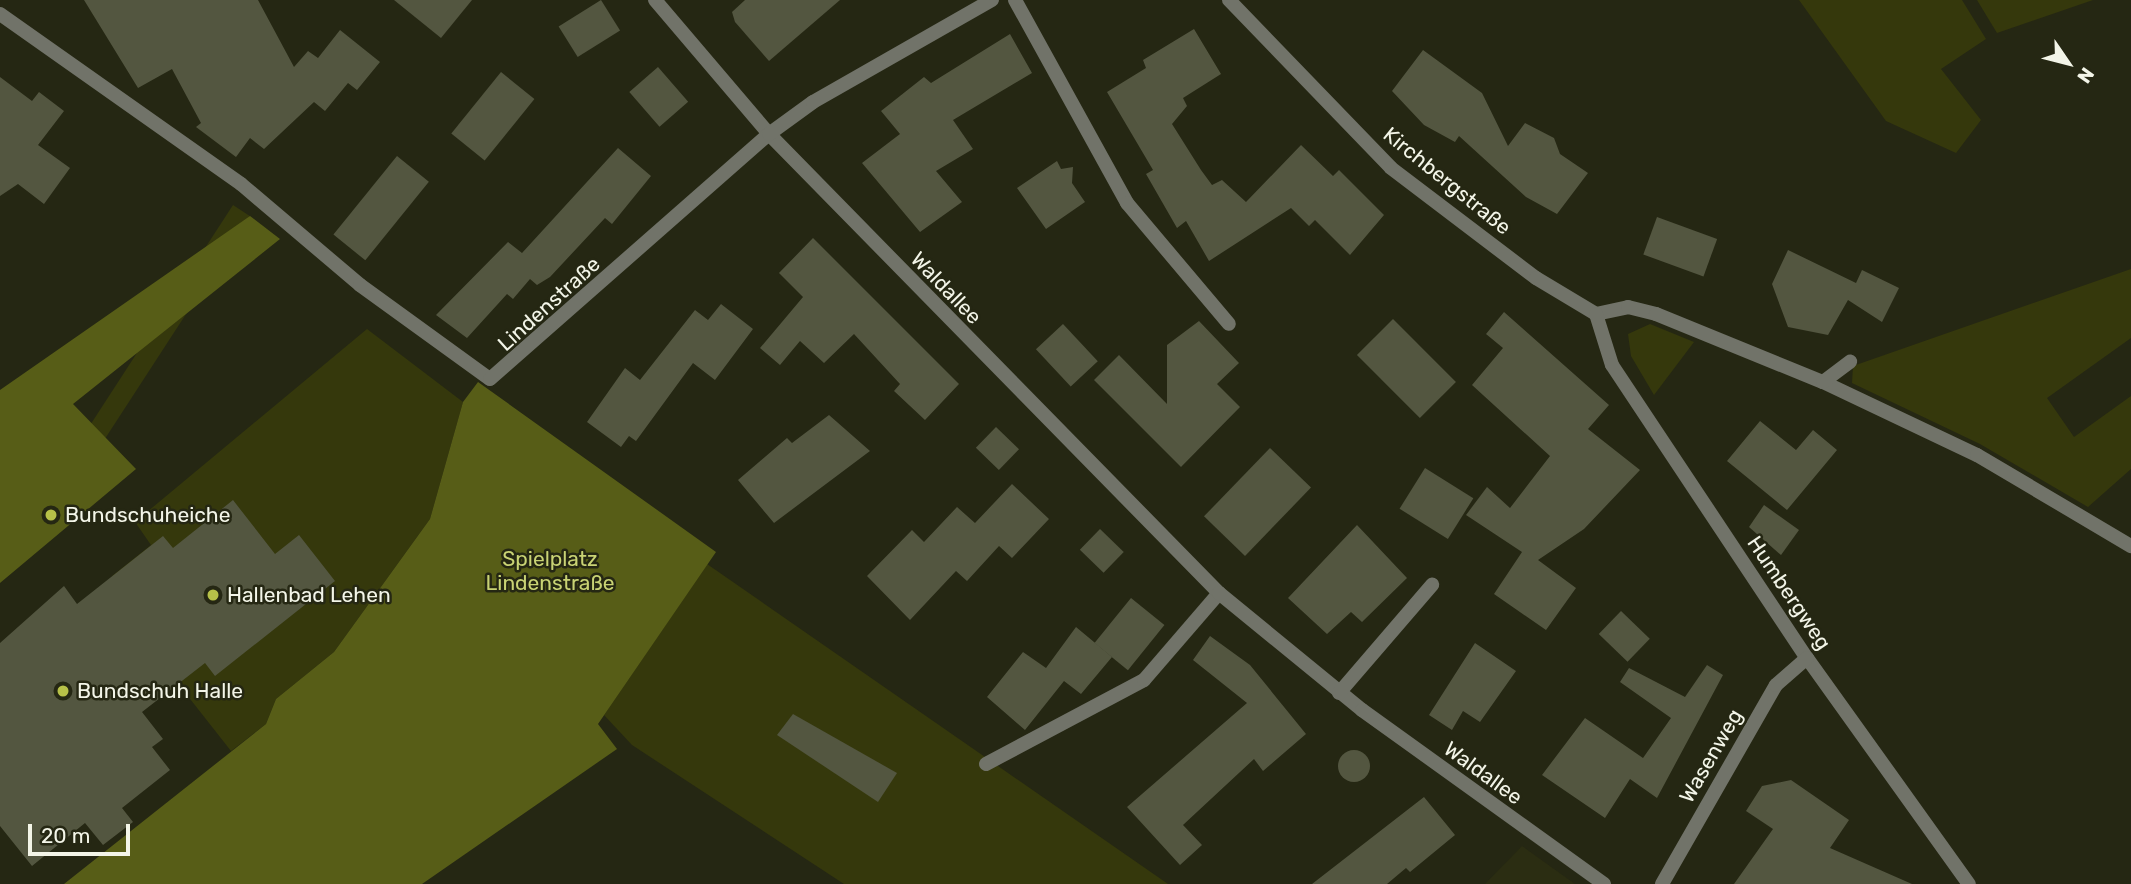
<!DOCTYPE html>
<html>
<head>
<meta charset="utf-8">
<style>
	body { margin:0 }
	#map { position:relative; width:2131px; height:884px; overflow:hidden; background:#252713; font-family:Rubik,sans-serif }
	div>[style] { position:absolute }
	.built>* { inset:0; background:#2b2d12 }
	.green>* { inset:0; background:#35380c; transform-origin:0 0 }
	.forest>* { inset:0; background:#575d17 }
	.building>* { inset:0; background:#535640; transform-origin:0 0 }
	.round { border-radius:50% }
	.lane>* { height:14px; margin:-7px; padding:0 7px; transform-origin:7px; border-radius:7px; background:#717369 }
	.street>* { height:14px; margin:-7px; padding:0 7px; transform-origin:7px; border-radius:7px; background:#717369 }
	.dots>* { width:19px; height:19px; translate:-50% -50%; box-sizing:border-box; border:4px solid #252713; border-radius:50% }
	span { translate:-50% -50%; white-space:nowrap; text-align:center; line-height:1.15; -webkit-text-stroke:5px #252713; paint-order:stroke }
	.street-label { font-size:21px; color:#f3f5e8 }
	.poi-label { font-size:21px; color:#f3f5e8 }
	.left { translate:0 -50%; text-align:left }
	.park-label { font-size:21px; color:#c9d374 }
	.north { position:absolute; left:2033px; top:28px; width:70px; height:70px; -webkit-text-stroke:5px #252713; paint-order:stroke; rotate:125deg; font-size:19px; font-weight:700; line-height:28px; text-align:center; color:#f3f5e8 }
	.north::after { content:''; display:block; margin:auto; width:24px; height:32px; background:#f3f5e8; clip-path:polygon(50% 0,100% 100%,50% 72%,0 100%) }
	.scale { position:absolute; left:28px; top:824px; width:102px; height:32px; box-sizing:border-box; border:4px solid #f3f5e8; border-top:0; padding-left:9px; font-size:21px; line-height:24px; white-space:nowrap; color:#f3f5e8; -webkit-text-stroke:5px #252713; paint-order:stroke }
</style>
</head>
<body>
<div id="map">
	<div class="built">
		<div style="clip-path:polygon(1522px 846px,1575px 884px,1485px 884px)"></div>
	</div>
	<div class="green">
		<div style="clip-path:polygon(1799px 0,1962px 0,1986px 39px,1941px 69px,1981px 120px,1956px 153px,1886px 121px)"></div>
		<div style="clip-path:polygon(1977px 0,2093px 0,1997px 33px)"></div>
		<div style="left:233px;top:205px;width:20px;height:284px;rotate:33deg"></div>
		<div style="clip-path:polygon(2131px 269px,2131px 338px,2047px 398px,2074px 437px,2131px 396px,2131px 469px,2088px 507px,1980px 444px,1852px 383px,1853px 366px)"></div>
		<div style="clip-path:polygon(1650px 324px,1694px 342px,1654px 395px,1631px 356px,1628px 334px)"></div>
		<div style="clip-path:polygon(367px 329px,463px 402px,430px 519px,334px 652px,276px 699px,266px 724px,231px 751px,113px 601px,112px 576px,151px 545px,135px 522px)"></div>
		<div style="clip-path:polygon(707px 564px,1168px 884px,844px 884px,632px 745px,604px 715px)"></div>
	</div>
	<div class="forest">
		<div style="clip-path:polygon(250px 216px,280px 239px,73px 404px,136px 469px,0 583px,0 390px)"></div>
		<div style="clip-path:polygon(478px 382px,716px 552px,598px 724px,617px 749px,422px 884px,64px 884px,266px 724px,276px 699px,334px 652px,430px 519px,463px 402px)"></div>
	</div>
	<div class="building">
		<div style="clip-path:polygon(84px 0,258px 0,294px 67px,308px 51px,318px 58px,340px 30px,380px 62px,357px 90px,348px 83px,325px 111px,314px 102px,264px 149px,250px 138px,236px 157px,196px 127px,201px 123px,172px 69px,138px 88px)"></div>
		<div style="clip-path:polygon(394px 0,472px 0,441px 38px)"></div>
		<div style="left:601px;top:0;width:36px;height:50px;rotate:58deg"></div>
		<div style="clip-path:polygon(745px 0,840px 0,769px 61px,735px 22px,732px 12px)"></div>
		<div style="clip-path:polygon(1194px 29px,1221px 74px,1183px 98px,1187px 106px,1172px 124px,1201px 170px,1212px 185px,1222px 180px,1246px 202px,1301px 145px,1333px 176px,1339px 170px,1384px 215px,1350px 255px,1315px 220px,1309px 226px,1291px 208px,1209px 261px,1186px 221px,1177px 228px,1146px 174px,1153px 170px,1107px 92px,1146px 68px,1143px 60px)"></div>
		<div style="clip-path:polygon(1010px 34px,1032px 73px,953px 120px,973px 149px,936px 171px,962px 202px,920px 232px,862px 163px,900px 134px,881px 111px,924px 77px,931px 83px)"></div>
		<div style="clip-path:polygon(1423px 50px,1482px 93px,1508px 146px,1525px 123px,1554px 138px,1560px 154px,1588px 173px,1557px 214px,1526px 197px,1459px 136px,1455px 142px,1424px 125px,1392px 91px)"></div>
		<div style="left:658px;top:67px;width:46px;height:38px;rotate:49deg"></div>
		<div style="left:501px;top:72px;width:43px;height:79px;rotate:39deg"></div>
		<div style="clip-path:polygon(0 77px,32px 101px,39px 92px,64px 111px,38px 145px,70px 168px,44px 204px,18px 184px,0 196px)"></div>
		<div style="clip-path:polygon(618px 148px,651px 176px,612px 224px,605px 218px,550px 277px,537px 285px,530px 279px,513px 299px,507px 294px,467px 338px,436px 315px,508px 242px,522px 253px)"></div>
		<div style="left:397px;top:156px;width:41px;height:101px;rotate:39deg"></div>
		<div style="clip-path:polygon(1057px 161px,1061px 169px,1073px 167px,1072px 183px,1085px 202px,1046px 229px,1017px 188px)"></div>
		<div style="left:1657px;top:217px;width:64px;height:40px;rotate:20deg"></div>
		<div style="clip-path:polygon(813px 238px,959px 384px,925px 420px,894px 391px,900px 384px,854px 334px,824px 363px,800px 341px,780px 365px,760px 348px,803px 297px,779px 273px)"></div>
		<div style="clip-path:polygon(1788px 250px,1856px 283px,1862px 270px,1899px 288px,1882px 322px,1848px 300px,1828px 335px,1788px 327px,1772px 284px)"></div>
		<div style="clip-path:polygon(721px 304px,753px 329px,715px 380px,693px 363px,636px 441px,629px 436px,621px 447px,587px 422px,625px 368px,640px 380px,695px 310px,708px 320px)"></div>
		<div style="clip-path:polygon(1504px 312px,1609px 405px,1588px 429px,1640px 470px,1584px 529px,1538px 560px,1576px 588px,1546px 630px,1494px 594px,1522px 552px,1466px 515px,1487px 487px,1510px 508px,1550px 456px,1472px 385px,1503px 348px,1486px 334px)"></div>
		<div style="left:1393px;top:319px;width:89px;height:51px;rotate:45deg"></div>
		<div style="clip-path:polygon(1199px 321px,1239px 363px,1217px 384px,1240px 407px,1181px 467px,1094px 380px,1119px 355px,1167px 404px,1167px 345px)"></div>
		<div style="left:1063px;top:324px;width:51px;height:37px;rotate:47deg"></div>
		<div style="clip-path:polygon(829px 415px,870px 451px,774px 523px,738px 480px,787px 438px,792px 443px)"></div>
		<div style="clip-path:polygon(1760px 421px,1796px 450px,1813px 430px,1837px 450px,1787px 510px,1727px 461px)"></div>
		<div style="left:996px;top:427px;width:32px;height:29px;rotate:44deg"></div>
		<div style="left:1270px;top:448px;width:57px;height:95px;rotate:44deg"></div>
		<div style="left:1425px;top:468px;width:57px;height:48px;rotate:32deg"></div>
		<div style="clip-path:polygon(1012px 484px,1049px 519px,1012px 558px,999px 546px,967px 581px,956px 571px,910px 620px,867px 576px,912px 530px,924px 542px,957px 507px,975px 523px)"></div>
		<div style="clip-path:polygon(233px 500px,275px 554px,299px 535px,335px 581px,215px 676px,205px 663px,142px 712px,163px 739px,152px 747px,170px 770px,122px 808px,133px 822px,103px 845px,85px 823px,32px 866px,0 826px,0 643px,64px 586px,77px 604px,163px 536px,173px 548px)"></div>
		<div style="clip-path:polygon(1764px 505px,1799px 530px,1781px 555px,1749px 527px)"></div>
		<div style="clip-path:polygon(1357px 525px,1407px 578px,1362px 622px,1351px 612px,1327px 634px,1288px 598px)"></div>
		<div style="left:1100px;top:529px;width:33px;height:29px;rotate:44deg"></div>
		<div style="left:1131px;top:598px;width:43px;height:58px;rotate:39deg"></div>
		<div style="left:1621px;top:611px;width:40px;height:32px;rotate:44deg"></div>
		<div style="clip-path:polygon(1076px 627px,1112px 657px,1081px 694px,1064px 681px,1025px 730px,987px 697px,1023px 652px,1046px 668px)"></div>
		<div style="clip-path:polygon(1210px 636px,1250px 665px,1306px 734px,1263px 771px,1254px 759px,1183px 825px,1202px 845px,1180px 865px,1127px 807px,1247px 703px,1193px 660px)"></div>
		<div style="clip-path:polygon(1475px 643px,1516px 671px,1480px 722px,1463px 711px,1452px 730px,1429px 715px)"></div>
		<div style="clip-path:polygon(1707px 665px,1723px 675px,1657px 798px,1630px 779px,1605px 818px,1542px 775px,1585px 718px,1643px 758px,1671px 718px,1620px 682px,1629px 668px,1685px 697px)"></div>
		<div style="clip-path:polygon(793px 714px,897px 773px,878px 802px,777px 735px)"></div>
		<div class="round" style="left:1338px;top:750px;width:32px;height:32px"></div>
		<div style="clip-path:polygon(1791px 780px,1849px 820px,1830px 848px,1912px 884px,1734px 884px,1773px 829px,1746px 811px,1762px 786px)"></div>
		<div style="clip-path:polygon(1424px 797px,1455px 835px,1410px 872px,1406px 868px,1387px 884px,1312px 884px)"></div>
	</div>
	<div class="lane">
		<div style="left:1015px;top:0;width:232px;rotate:61.1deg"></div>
		<div style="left:1127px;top:203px;width:158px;rotate:49.9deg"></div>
		<div style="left:1596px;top:314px;width:33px;rotate:-12deg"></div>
		<div style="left:1628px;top:307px;width:29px;rotate:14deg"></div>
		<div style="left:1656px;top:314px;width:180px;rotate:22.2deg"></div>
		<div style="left:1823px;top:382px;width:170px;rotate:25.4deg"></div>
		<div style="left:1977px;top:455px;width:179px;rotate:30.6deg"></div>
		<div style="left:1823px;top:382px;width:34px;rotate:-37deg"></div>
		<div style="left:986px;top:764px;width:179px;rotate:-28deg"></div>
		<div style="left:1144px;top:680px;width:115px;rotate:-49.2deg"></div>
	</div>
	<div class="street">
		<div style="left:655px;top:0;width:176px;rotate:49.6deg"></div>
		<div style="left:769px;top:134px;width:643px;rotate:45.57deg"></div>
		<div style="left:1219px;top:593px;width:185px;rotate:39.3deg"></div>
		<div style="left:1362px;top:710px;width:298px;rotate:35.7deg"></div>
		<div style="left:1229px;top:0;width:233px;rotate:46deg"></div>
		<div style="left:1391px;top:168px;width:182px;rotate:37.2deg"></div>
		<div style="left:1536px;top:278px;width:70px;rotate:31deg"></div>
		<div style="left:1596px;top:314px;width:53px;rotate:72.6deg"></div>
		<div style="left:1612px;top:365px;width:352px;rotate:56.4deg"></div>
		<div style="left:1807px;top:658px;width:278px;rotate:54.4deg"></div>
		<div style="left:0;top:14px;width:295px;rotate:35.2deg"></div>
		<div style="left:241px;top:184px;width:156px;rotate:40.3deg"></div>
		<div style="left:360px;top:285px;width:160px;rotate:35.9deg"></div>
		<div style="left:490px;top:379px;width:371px;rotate:-41.3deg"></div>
		<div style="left:769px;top:134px;width:54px;rotate:-36deg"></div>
		<div style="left:813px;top:102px;width:206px;rotate:-29.7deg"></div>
		<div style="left:1339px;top:693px;width:143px;rotate:-49.3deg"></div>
		<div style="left:1662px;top:884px;width:229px;rotate:-60.2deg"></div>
		<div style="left:1776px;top:685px;width:41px;rotate:-41.1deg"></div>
	</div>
	<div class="dots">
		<div style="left:51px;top:515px;background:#b7c148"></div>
		<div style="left:213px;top:595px;background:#b7c148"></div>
		<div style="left:63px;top:691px;background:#b7c148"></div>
	</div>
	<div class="street-label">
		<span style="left:1447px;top:181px;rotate:39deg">Kirchbergstraße</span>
		<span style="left:946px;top:288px;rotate:46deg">Waldallee</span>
		<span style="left:549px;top:304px;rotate:-42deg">Lindenstraße</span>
		<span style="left:1789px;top:593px;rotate:56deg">Humbergweg</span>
		<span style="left:1711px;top:756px;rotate:-60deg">Wasenweg</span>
		<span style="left:1483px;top:773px;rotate:36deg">Waldallee</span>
	</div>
	<div class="poi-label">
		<span class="left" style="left:65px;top:515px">Bundschuheiche</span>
		<span class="left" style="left:227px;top:595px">Hallenbad Lehen</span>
		<span class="left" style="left:77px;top:691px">Bundschuh Halle</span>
	</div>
	<div class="park-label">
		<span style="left:550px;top:571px">Spielplatz<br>Lindenstraße</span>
	</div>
	<div class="north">N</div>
	<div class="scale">20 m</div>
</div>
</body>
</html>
